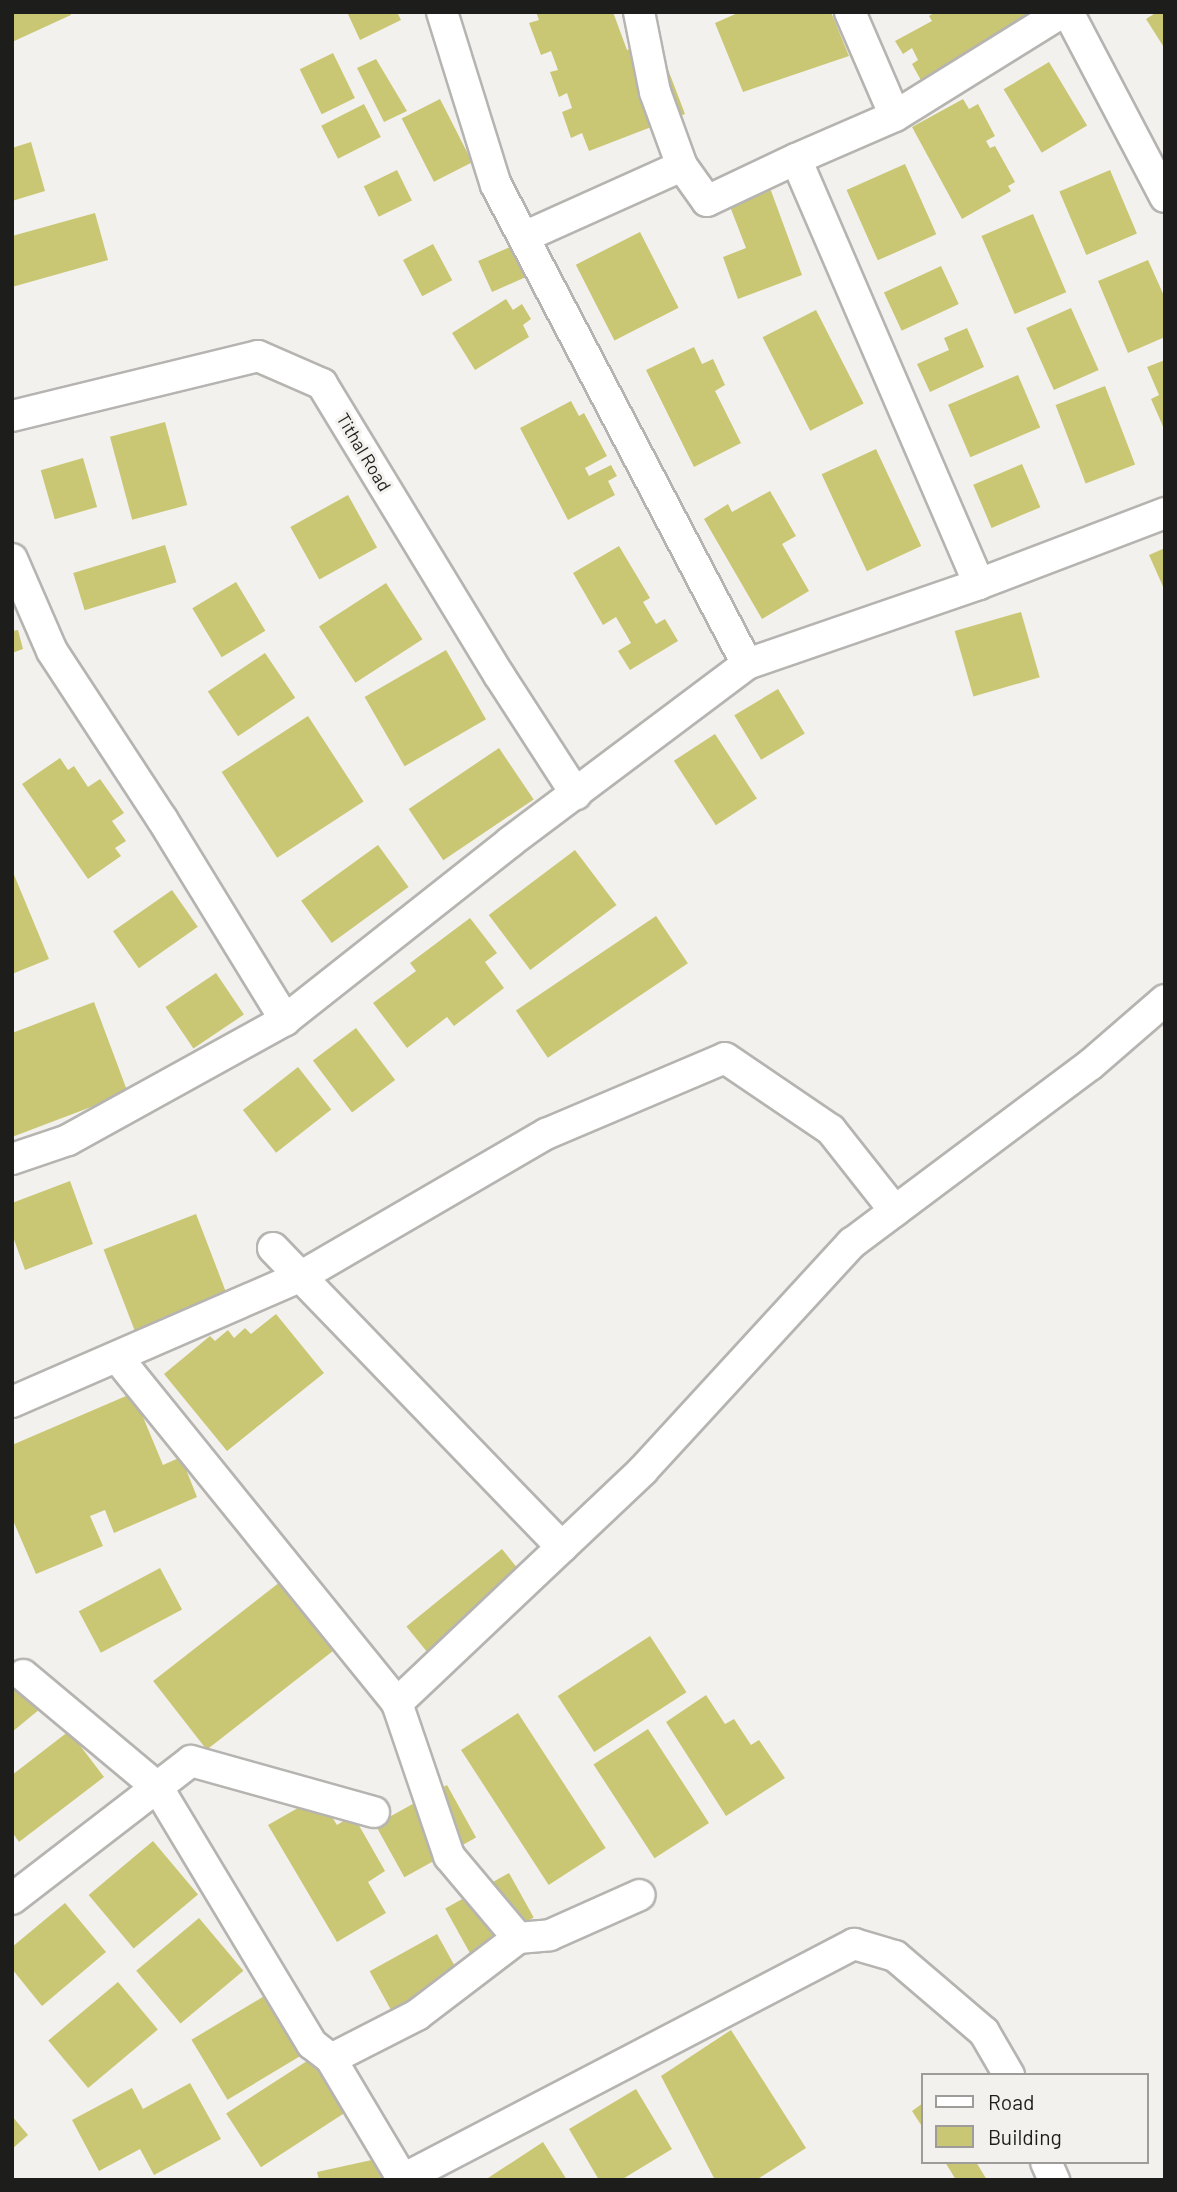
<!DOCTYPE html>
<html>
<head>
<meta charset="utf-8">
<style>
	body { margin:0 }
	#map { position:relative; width:1177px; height:2192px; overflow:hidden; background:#f2f1ed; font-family:Barlow,sans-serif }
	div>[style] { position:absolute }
	.building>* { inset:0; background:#cac774; transform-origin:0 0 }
	.roads { filter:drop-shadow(2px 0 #b6b4b1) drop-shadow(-2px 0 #b6b4b1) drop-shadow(0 2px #b6b4b1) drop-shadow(0 -2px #b6b4b1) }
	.minor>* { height:30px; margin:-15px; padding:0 15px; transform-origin:15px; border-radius:15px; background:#fff }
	span { translate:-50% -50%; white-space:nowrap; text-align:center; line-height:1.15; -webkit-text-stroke:6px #f2f1ed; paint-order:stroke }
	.street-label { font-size:18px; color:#1d1d1c }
	.frame { position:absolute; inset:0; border:14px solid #1d1d1c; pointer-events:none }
	.legend { position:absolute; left:921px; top:2073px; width:228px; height:91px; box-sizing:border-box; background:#f2f1ed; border:2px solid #9d9c99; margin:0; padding:9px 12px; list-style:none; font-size:21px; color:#1d1d1c }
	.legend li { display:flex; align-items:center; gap:14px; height:35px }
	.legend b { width:35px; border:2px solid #9d9c99 }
</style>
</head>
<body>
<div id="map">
	<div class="building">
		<div style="clip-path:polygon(12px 12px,70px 12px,71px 15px,12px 42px)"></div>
		<div style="clip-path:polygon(347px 12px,397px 12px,401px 20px,360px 40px)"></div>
		<div style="clip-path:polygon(536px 12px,613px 12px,627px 50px,656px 38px,685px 114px,589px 151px,582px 133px,571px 138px,562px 112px,572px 108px,567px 93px,559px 97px,550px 72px,558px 70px,551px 51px,541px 55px,529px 23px,539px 20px)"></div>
		<div style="clip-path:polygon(740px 12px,831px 12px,849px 56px,743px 92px,715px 23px)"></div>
		<div style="clip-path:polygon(935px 12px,1024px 12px,1030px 23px,955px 60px,957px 64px,923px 84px,912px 64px,918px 60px,912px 48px,903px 54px,895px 41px,932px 21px,929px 16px)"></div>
		<div style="clip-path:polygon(1157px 12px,1165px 12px,1165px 49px,1146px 19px)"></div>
		<div style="left:333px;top:53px;width:50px;height:37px;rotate:64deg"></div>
		<div style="clip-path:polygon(376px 59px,407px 111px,384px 122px,357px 68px)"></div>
		<div style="left:1049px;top:62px;width:74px;height:53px;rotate:59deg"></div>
		<div style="left:440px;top:99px;width:71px;height:43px;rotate:63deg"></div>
		<div style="clip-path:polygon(963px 99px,969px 109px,978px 104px,995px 136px,986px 141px,990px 148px,995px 146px,1015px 182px,1008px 186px,1011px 191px,962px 219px,912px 127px)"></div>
		<div style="left:364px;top:104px;width:37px;height:48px;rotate:63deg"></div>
		<div style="clip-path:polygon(31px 142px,45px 191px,12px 201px,12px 148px)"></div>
		<div style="left:905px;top:164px;width:77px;height:64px;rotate:66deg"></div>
		<div style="left:397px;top:170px;width:34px;height:37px;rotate:64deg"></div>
		<div style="left:1110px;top:170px;width:69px;height:55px;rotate:67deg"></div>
		<div style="clip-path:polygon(770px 188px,802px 275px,738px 299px,723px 257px,746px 248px,729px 204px)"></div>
		<div style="clip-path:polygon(95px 213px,108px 260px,12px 287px,12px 236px)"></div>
		<div style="left:1033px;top:214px;width:85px;height:56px;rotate:67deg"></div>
		<div style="left:640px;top:232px;width:85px;height:72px;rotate:63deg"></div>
		<div style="left:433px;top:244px;width:41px;height:34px;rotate:62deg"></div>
		<div style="left:512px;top:246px;width:34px;height:37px;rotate:66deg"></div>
		<div style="clip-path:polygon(1148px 260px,1165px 298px,1165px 337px,1128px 353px,1098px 281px)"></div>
		<div style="left:941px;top:266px;width:42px;height:63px;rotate:65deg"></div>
		<div style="clip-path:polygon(506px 299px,513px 310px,522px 304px,531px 319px,523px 325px,529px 337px,475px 370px,452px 333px)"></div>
		<div style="left:1071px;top:308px;width:68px;height:49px;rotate:66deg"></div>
		<div style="left:816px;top:310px;width:105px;height:60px;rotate:63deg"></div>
		<div style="clip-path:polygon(967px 328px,984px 367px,930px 392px,917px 364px,949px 350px,944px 338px)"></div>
		<div style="clip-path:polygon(694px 347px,702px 364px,713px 359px,725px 385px,715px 391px,741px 443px,694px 467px,646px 370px)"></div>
		<div style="clip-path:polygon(1165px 360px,1165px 431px,1151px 399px,1159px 395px,1147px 367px)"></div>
		<div style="left:1018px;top:375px;width:57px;height:76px;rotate:67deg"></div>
		<div style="left:1105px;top:386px;width:84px;height:53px;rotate:69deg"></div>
		<div style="clip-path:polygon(571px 401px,579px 416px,584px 413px,607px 456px,585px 468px,589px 476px,611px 465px,617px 476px,608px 481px,615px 495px,568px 520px,520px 428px)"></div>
		<div style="left:165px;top:422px;width:86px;height:57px;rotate:75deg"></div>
		<div style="left:876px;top:449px;width:107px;height:60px;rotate:65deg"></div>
		<div style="left:83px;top:458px;width:51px;height:44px;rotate:74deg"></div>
		<div style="left:1022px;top:464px;width:47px;height:53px;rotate:67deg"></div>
		<div style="clip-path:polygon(770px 491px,796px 536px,782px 544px,809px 591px,762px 619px,704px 519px,728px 504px,732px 512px)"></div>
		<div style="left:348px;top:495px;width:60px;height:66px;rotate:61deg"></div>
		<div style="left:165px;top:545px;width:39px;height:96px;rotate:73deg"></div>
		<div style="clip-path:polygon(619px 546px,650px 598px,643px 602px,656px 624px,665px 619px,678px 641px,630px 670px,618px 651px,631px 643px,616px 617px,603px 625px,573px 573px)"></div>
		<div style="clip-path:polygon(1165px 548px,1165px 591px,1149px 555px)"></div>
		<div style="left:236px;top:582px;width:57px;height:51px;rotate:59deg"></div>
		<div style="left:386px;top:583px;width:67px;height:80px;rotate:57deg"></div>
		<div style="left:1021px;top:612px;width:68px;height:69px;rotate:74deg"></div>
		<div style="clip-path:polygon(18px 630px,23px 649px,12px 653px,12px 631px)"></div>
		<div style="left:446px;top:650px;width:80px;height:94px;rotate:60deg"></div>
		<div style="left:265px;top:653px;width:54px;height:69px;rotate:56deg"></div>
		<div style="left:778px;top:689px;width:52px;height:51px;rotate:59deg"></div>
		<div style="left:308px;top:716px;width:102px;height:103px;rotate:57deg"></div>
		<div style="left:715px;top:734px;width:77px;height:49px;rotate:57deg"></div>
		<div style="left:499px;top:748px;width:62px;height:109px;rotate:56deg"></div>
		<div style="clip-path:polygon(60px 758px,68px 770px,74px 766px,88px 787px,100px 779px,124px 813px,112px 821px,126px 841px,115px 848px,121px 856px,88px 879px,22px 784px)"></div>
		<div style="left:378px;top:845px;width:52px;height:95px;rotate:54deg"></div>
		<div style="left:575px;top:850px;width:69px;height:108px;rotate:53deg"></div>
		<div style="clip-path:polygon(12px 870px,49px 959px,12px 974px)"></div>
		<div style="left:172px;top:890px;width:45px;height:72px;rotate:55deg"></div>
		<div style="left:656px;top:916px;width:57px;height:169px;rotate:56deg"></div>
		<div style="clip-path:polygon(470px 918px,497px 953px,485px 962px,504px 988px,454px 1026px,447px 1017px,407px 1048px,373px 1003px,416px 971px,410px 963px)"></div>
		<div style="left:216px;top:973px;width:50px;height:61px;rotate:56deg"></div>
		<div style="clip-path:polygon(94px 1002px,128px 1093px,12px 1137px,12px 1033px)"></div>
		<div style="left:356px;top:1028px;width:65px;height:54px;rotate:53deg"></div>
		<div style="left:298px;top:1067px;width:54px;height:70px;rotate:52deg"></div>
		<div style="clip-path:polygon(70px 1181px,93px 1244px,25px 1270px,12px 1234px,12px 1203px)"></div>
		<div style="left:196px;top:1214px;width:87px;height:99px;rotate:69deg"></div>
		<div style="clip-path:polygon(276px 1314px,324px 1373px,227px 1451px,164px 1374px,210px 1336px,215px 1341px,228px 1330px,234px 1338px,245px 1328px,251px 1334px)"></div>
		<div style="clip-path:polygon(133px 1393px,163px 1465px,181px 1457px,197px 1497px,114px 1533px,105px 1510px,90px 1516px,103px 1546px,36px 1574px,12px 1518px,12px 1445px)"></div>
		<div style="left:502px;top:1549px;width:43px;height:123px;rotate:51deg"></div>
		<div style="left:160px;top:1568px;width:47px;height:92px;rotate:62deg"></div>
		<div style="left:280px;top:1582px;width:87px;height:161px;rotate:52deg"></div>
		<div style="left:650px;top:1636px;width:67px;height:110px;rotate:57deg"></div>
		<div style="clip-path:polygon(12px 1662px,46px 1704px,12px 1732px)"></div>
		<div style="clip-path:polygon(706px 1695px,725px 1724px,734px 1719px,751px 1745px,759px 1740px,785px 1778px,726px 1816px,666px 1722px)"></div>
		<div style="left:518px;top:1713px;width:161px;height:68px;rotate:57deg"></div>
		<div style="left:648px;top:1729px;width:112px;height:65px;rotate:57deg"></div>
		<div style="clip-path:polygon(69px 1731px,104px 1777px,19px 1842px,12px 1832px,12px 1775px)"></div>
		<div style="left:447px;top:1785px;width:60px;height:82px;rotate:61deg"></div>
		<div style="clip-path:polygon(319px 1796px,337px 1825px,353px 1815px,385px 1871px,368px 1882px,386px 1913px,337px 1942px,268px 1825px)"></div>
		<div style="left:153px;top:1841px;width:70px;height:84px;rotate:50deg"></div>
		<div style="left:509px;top:1873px;width:51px;height:73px;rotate:61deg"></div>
		<div style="clip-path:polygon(65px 1903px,106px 1952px,42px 2006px,12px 1969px,12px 1947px)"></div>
		<div style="left:199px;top:1918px;width:69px;height:82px;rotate:50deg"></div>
		<div style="left:437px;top:1934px;width:47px;height:77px;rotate:61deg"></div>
		<div style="left:118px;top:1982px;width:62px;height:91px;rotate:50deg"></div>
		<div style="left:266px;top:1995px;width:70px;height:87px;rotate:59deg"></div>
		<div style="clip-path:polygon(731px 2030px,806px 2148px,756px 2180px,715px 2180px,661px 2076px)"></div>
		<div style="left:310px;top:2059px;width:64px;height:100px;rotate:57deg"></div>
		<div style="clip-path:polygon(190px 2083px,221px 2139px,154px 2175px,140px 2149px,99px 2171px,72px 2120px,132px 2088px,143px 2109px)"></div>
		<div style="clip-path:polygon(636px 2089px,672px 2149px,621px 2180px,599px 2180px,569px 2129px)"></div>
		<div style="clip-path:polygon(923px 2103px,923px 2128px,912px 2111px)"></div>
		<div style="clip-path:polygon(12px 2116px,28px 2135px,12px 2149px)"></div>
		<div style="clip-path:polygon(543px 2142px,567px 2180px,485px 2180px)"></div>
		<div style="clip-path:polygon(399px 2154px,405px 2180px,319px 2180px,317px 2172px)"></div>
		<div style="clip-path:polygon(945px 2162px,976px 2162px,987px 2180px,956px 2180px)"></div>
	</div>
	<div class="roads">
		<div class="minor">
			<div style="left:442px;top:12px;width:181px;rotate:72.7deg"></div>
			<div style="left:496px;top:185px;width:541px;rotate:62.35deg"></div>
			<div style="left:639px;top:12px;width:82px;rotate:78.7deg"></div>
			<div style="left:655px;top:92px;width:79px;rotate:70deg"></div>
			<div style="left:682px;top:166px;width:43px;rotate:54.5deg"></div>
			<div style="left:707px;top:201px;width:98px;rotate:-25.3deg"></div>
			<div style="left:850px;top:12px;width:113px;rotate:66.6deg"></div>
			<div style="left:895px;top:116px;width:108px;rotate:156.5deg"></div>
			<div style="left:796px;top:159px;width:463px;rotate:66.7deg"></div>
			<div style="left:1068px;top:12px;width:209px;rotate:62.3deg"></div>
			<div style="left:895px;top:116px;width:197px;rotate:-31.9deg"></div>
			<div style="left:524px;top:237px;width:173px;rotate:-24.2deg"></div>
			<div style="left:12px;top:416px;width:253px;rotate:-13.7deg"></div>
			<div style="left:258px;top:356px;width:70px;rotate:23.6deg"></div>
			<div style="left:322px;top:384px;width:341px;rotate:58.7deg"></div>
			<div style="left:499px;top:675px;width:142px;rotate:57.1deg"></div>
			<div style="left:12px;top:559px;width:100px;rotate:66.5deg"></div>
			<div style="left:52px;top:651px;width:201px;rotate:56.8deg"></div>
			<div style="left:162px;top:819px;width:236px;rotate:58.5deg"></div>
			<div style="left:12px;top:1159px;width:59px;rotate:-18.7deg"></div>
			<div style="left:68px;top:1140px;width:248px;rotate:-28.9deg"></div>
			<div style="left:285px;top:1020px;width:287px;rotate:-38.3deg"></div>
			<div style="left:510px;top:842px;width:296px;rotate:-36.9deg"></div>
			<div style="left:747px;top:664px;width:245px;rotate:-19deg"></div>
			<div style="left:979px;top:584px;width:199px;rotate:-20.9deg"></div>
			<div style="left:273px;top:1248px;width:416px;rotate:46deg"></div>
			<div style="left:117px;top:1357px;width:445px;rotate:51deg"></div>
			<div style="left:397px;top:1703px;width:162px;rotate:71.2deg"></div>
			<div style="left:449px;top:1856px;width:107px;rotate:49.9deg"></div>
			<div style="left:12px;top:1402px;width:314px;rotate:-23.5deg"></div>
			<div style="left:300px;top:1277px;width:285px;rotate:-30.2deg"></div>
			<div style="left:546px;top:1134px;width:194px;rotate:-23deg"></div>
			<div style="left:725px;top:1058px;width:128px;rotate:34.2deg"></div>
			<div style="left:831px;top:1130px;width:103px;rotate:51.7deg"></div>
			<div style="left:23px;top:1675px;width:176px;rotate:39.9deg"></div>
			<div style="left:158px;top:1788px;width:299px;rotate:59deg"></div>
			<div style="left:312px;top:2044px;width:24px;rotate:38deg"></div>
			<div style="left:331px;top:2059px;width:141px;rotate:59.2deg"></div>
			<div style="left:397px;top:1703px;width:339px;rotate:-43.4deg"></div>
			<div style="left:643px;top:1470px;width:309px;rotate:-47.4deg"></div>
			<div style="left:852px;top:1243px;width:297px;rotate:-36.8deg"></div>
			<div style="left:1090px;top:1065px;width:99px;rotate:-40.9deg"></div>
			<div style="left:12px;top:1899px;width:226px;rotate:-37.6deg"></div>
			<div style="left:191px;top:1761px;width:190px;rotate:15.6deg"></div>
			<div style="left:331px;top:2059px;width:97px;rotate:-27.1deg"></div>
			<div style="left:417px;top:2015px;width:127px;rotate:-37.3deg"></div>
			<div style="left:518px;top:1938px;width:32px;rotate:-5deg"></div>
			<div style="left:550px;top:1935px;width:98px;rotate:-24deg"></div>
			<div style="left:1046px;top:2162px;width:20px;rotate:66deg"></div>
			<div style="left:403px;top:2179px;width:509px;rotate:-27.52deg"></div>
			<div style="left:854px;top:1944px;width:43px;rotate:16.3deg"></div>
			<div style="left:895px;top:1956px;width:117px;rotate:40.5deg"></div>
			<div style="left:984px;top:2032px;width:50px;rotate:59.8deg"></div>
		</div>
	</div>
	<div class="street-label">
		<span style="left:364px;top:452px;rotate:59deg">Tithal Road</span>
	</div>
	<div class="frame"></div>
	<ul class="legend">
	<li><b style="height:9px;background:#fff"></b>Road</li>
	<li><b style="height:19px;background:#cac774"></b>Building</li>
	</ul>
</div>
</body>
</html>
